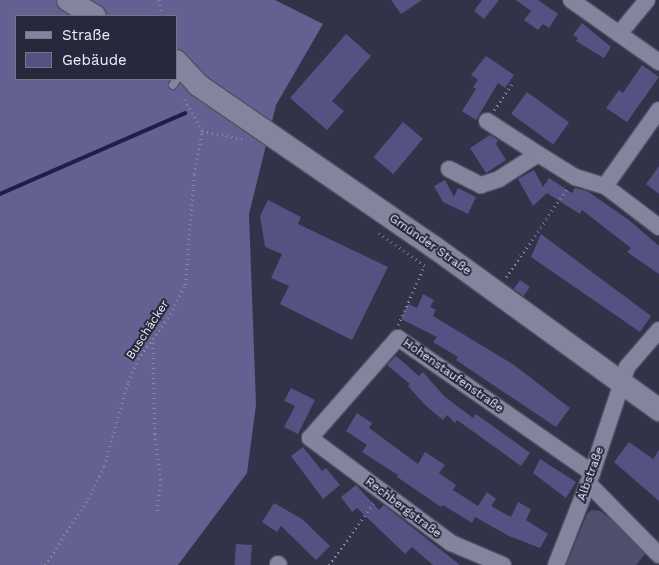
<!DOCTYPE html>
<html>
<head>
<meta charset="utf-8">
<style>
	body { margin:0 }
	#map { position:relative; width:659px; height:565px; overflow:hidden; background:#323248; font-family:"Work Sans",sans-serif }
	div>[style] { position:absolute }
	.green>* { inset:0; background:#504f6d }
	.forest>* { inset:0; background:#636192 }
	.stream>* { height:4px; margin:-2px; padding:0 2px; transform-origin:2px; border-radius:2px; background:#221d48 }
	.building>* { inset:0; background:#545282; transform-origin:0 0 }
	.path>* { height:2.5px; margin-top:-1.25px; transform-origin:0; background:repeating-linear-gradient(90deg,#8a8a9d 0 1px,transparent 0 5px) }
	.roads { filter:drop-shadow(1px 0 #515063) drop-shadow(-1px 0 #515063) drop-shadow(0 1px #515063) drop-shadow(0 -1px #515063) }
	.lane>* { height:8px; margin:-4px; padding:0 4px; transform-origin:4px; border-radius:4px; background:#84849e }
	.street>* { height:16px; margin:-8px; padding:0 8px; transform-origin:8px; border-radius:8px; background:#84849e }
	.secondary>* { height:22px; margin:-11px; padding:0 11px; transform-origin:11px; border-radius:11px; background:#84849e }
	span { translate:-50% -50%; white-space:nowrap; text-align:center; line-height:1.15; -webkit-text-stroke:4px #28283d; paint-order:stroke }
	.street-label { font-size:12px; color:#ececfb }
	.legend { position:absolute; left:15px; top:15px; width:162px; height:65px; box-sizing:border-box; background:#28283d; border:1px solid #767689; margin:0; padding:6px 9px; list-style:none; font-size:15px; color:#ececfb }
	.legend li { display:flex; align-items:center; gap:10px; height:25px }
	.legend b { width:25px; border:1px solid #767689 }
</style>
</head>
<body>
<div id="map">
	<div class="green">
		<div style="clip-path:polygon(592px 510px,600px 511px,649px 549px,636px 565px,566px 565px,587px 514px)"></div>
	</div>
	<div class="forest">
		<div style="clip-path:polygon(evenodd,0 0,275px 0,323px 24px,276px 105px,249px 214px,256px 405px,247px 473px,178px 565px,0 565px,0 0,16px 16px,176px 16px,176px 79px,16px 79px,16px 16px)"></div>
	</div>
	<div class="stream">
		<div style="left:0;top:194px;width:202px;rotate:-23.6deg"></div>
	</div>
	<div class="building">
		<div style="clip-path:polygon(391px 0,422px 0,401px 14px)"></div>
		<div style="clip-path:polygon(482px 0,499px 0,484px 19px,474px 11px)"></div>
		<div style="clip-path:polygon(516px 0,538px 0,558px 14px,549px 28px,543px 24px,538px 30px,524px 20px,531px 11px)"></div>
		<div style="clip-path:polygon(582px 23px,611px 47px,604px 58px,576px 41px,578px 38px,573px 35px)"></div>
		<div style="clip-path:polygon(346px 34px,371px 56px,332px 101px,344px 111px,327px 130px,290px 98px)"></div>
		<div style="clip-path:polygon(486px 56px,514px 75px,505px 88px,498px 83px,476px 120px,462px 111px,476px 89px,473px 87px,478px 80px,471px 75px)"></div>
		<div style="clip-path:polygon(642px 65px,659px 77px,627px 122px,606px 108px,619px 90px,623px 93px)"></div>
		<div style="left:527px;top:92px;width:52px;height:27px;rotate:36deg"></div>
		<div style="left:403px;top:122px;width:26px;height:46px;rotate:40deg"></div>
		<div style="clip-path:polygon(490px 135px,498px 140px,496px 144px,506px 160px,486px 173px,470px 148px)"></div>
		<div style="clip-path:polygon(659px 166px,659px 194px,646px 184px)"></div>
		<div style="clip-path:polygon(534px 170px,543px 187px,549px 178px,572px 193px,575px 188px,587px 191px,629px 220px,659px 246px,659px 274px,627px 252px,631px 248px,582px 210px,580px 214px,547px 193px,533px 206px,518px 179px)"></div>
		<div style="clip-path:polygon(445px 180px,454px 197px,458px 188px,476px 197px,468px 214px,443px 202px,434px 186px)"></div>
		<div style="clip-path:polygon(268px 200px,301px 217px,298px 224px,388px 267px,352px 340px,280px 304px,289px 286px,271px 278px,282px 254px,265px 247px,260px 216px)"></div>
		<div style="clip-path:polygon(541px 234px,651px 316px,640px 332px,531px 257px)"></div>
		<div style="left:520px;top:280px;width:12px;height:11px;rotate:35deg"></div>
		<div style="clip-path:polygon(423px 294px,434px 300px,430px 307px,436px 310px,433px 316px,514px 365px,570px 408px,556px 427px,456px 360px,458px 357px,433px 342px,437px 337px,401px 319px,408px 304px,417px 308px)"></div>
		<div style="clip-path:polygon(396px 356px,419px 376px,423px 372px,444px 396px,473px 418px,476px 414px,530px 453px,521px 466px,457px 420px,455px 423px,447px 415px,443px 420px,425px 405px,408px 386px,410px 384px,387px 365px)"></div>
		<div style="clip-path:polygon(291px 388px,315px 400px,298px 434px,284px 427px,295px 406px,284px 401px)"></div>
		<div style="clip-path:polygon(357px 413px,372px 423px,369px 428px,418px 464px,425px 452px,445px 465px,439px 473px,456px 485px,453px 490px,478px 506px,487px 492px,496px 499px,491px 506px,511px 517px,518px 502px,531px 509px,526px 520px,548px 534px,540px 548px,509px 536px,475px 517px,472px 523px,443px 505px,441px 507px,397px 477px,398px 475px,362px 452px,367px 445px,346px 431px)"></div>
		<div style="clip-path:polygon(629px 442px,653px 459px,659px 450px,659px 501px,614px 462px)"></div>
		<div style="clip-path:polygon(303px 447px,322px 471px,326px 468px,340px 485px,323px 499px,291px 456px)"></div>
		<div style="clip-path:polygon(540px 459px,576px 482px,566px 498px,533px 473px)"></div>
		<div style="clip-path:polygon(356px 485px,379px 510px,384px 505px,460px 565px,433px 565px,412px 547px,405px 554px,357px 508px,352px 512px,341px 497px)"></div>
		<div style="clip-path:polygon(274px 503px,302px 519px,330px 546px,316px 560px,281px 526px,277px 532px,262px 522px)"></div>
		<div style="left:236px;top:544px;width:16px;height:21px;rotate:4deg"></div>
	</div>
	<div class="path">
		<div style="left:159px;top:0;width:16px;rotate:79deg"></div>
		<div style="left:494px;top:110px;width:34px;rotate:-56deg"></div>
		<div style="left:202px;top:131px;width:42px;rotate:11deg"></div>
		<div style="left:379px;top:233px;width:57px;rotate:35.7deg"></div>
		<div style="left:506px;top:277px;width:107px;rotate:-55.3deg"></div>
		<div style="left:398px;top:325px;width:64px;rotate:-66.2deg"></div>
		<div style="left:153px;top:338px;width:96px;rotate:88.8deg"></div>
		<div style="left:155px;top:434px;width:46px;rotate:82.6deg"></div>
		<div style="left:161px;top:480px;width:34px;rotate:97deg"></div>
		<div style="left:45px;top:565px;width:79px;rotate:-56.9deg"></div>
		<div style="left:88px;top:499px;width:37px;rotate:-64deg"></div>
		<div style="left:104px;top:466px;width:87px;rotate:-74.1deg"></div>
		<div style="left:128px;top:382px;width:25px;rotate:-67deg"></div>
		<div style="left:138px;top:359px;width:55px;rotate:-54.6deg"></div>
		<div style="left:170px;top:314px;width:33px;rotate:-63deg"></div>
		<div style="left:185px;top:285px;width:111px;rotate:-85.4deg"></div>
		<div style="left:194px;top:174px;width:44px;rotate:-79.5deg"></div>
		<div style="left:202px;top:131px;width:38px;rotate:-119deg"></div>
		<div style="left:329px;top:565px;width:76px;rotate:-54.6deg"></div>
	</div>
	<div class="roads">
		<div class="lane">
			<div style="left:173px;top:85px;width:15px;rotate:-58deg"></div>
		</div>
		<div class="street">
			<div style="left:571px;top:0;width:108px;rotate:35.2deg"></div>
			<div style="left:619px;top:34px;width:44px;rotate:-50.5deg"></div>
			<div style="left:487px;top:121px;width:61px;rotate:32.9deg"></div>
			<div style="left:449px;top:169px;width:36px;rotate:27deg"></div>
			<div style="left:481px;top:185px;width:19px;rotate:-18deg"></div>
			<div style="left:499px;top:179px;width:46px;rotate:-32.7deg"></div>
			<div style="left:538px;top:154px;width:44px;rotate:31.9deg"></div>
			<div style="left:575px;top:177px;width:31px;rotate:17deg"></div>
			<div style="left:605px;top:186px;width:68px;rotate:37.2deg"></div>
			<div style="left:605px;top:186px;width:93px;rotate:-54.6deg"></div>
			<div style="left:588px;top:483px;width:101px;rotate:45.4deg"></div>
			<div style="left:278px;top:564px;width:1px;rotate:45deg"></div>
			<div style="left:503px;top:565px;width:56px;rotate:-157.1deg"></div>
			<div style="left:451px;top:543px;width:176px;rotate:-143.3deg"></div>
			<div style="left:310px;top:438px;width:133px;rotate:-48.7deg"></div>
			<div style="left:398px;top:338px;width:236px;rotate:34.8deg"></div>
			<div style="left:556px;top:565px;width:99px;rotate:-68.6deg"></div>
			<div style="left:592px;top:473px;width:112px;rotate:-71.7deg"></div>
			<div style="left:627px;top:367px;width:49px;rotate:-49.1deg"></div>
		</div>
		<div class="secondary">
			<div style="left:68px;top:0;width:31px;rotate:31deg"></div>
			<div style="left:176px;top:61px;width:33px;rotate:47deg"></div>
			<div style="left:198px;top:85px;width:286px;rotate:34.5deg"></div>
			<div style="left:434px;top:247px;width:278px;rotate:35.9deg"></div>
		</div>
	</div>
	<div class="street-label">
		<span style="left:430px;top:245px;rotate:35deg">Gmünder Straße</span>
		<span style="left:148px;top:330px;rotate:-57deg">Buschäcker</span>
		<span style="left:453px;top:376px;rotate:35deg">Hohenstaufenstraße</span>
		<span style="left:591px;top:474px;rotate:-70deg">Albstraße</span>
		<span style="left:403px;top:508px;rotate:37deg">Rechbergstraße</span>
	</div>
	<ul class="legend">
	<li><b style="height:6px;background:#84849e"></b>Straße</li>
	<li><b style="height:14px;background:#545282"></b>Gebäude</li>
	</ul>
</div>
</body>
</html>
